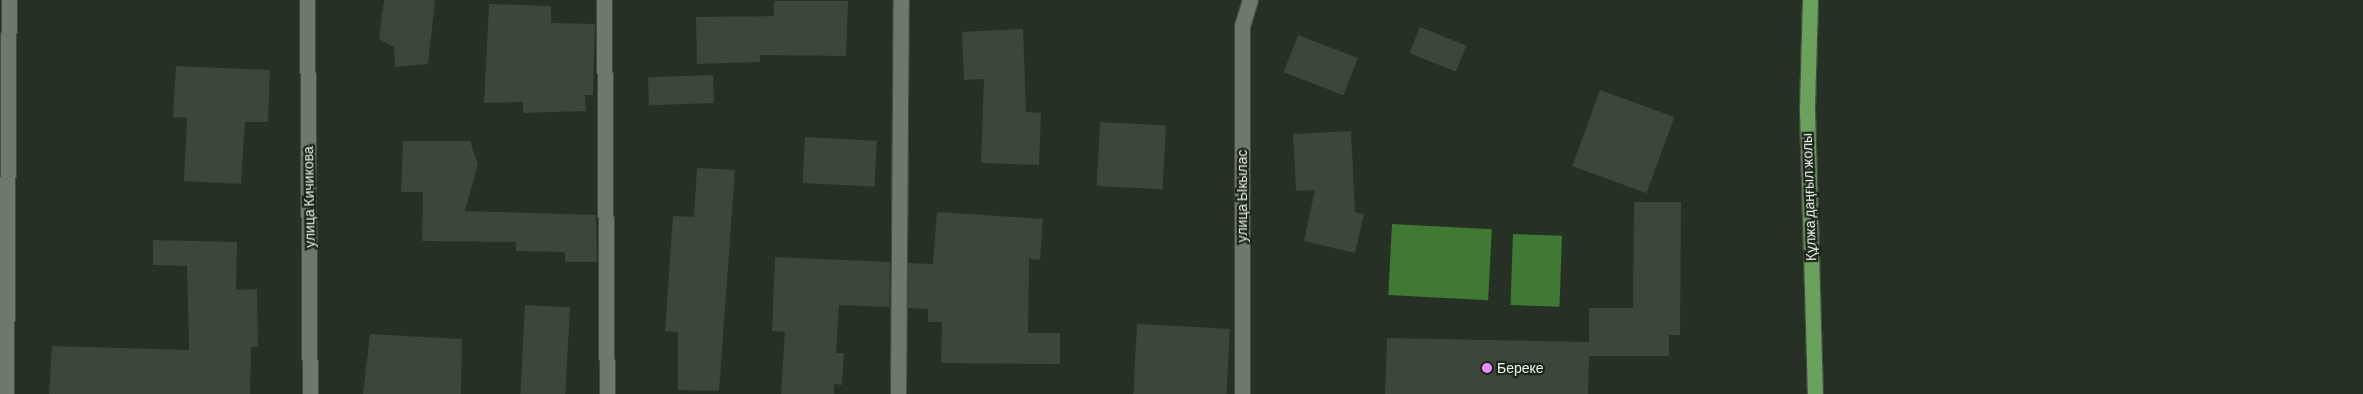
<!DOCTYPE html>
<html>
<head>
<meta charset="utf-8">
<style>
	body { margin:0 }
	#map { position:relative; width:2363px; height:394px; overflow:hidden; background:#263024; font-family:Barlow,sans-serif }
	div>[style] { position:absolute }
	.water>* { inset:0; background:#3f7933; transform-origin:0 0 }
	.building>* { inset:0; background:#3c463a; transform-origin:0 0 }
	.roads { filter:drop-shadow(1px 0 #444c42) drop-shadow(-1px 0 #444c42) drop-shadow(0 1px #444c42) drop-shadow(0 -1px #444c42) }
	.minor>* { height:15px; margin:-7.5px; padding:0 7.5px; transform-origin:7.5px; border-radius:7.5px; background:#6e796c }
	.major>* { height:15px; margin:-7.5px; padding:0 7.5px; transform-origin:7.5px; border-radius:7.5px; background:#69a15d }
	.dots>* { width:14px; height:14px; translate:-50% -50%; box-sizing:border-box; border:2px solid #1d261b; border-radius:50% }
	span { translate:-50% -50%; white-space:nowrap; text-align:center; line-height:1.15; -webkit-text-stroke:4.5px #1d261b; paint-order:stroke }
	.street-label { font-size:14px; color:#ecf2eb }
	.poi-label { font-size:14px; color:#ecf2eb }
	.left { translate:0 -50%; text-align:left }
</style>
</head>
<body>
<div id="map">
	<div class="water">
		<div style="left:1392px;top:224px;width:100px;height:71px;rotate:3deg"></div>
		<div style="left:1513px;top:234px;width:49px;height:71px;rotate:2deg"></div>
	</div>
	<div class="building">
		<div style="clip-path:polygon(384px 0,435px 0,428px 64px,395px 67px,394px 47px,379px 39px)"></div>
		<div style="clip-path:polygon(774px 1px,848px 1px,846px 56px,760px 55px,760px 62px,697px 64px,696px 17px,774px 16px)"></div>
		<div style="clip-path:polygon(489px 4px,551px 6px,551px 23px,595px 24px,593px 95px,585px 95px,586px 111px,523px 113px,523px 102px,484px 103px)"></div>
		<div style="left:1420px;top:27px;width:50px;height:28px;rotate:22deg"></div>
		<div style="clip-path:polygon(1023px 29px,1026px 112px,1041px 113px,1039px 165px,981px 163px,984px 79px,964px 80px,962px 32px)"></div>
		<div style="left:1298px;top:35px;width:64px;height:40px;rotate:21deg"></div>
		<div style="clip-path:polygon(176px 66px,270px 70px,268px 122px,245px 122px,241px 184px,184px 181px,187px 118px,173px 117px)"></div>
		<div style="left:713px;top:75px;width:28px;height:65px;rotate:88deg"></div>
		<div style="left:1600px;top:90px;width:79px;height:81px;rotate:20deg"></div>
		<div style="left:1100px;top:122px;width:66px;height:64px;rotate:3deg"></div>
		<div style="clip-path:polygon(1351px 131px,1355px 212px,1364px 214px,1355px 253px,1304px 241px,1315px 190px,1296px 191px,1293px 134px)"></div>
		<div style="left:805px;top:137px;width:72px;height:46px;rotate:3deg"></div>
		<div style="clip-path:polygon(403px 141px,470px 141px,478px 164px,465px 211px,596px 215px,597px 262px,565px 262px,565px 252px,516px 251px,516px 242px,422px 241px,423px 192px,401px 192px)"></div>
		<div style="clip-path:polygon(697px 168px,735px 170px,719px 391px,678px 390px,678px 332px,665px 331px,673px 216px,694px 217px)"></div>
		<div style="clip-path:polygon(1634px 202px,1681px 202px,1680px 335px,1669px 335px,1669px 356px,1589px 356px,1588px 394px,1385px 394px,1387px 338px,1589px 342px,1589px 308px,1633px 308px)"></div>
		<div style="clip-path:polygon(937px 212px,1043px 219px,1040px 260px,1029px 259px,1028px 333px,1060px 333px,1060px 364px,941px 363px,942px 322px,928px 322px,928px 309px,908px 308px,908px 263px,933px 264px)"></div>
		<div style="clip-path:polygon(153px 240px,237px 242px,236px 290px,257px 289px,258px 347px,251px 347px,250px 394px,49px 394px,52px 346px,189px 350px,187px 266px,153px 265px)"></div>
		<div style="clip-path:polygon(775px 257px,890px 262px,889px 307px,839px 305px,836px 353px,844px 353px,842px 385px,834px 384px,834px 394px,781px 394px,785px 332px,772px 331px)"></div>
		<div style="left:525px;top:305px;width:45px;height:89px;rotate:3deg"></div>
		<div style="left:1137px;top:324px;width:93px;height:70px;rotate:3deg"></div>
		<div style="clip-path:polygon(370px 334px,462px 339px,461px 394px,363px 394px)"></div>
	</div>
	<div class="roads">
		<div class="minor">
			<div style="left:307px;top:0;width:394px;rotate:89.6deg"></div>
			<div style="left:604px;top:0;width:394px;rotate:89.6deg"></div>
			<div style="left:6px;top:394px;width:394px;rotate:-89.6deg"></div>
			<div style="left:898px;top:394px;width:394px;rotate:-89.6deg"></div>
			<div style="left:1242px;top:394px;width:368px;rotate:-90deg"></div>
			<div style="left:1242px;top:26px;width:27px;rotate:-73deg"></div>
		</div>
		<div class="major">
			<div style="left:1810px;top:0;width:110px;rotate:91.6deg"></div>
			<div style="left:1807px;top:110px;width:284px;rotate:88.4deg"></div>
		</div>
	</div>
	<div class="dots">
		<div style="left:1487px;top:368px;background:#e98dfd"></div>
	</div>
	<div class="street-label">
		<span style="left:1242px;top:196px;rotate:-90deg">улица Ыкылас</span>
		<span style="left:309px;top:197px;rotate:-91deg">улица Кичикова</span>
		<span style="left:1809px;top:197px;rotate:-92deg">Құлжа даңғыл жолы</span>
	</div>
	<div class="poi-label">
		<span class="left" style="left:1497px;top:368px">Береке</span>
	</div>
</div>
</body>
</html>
